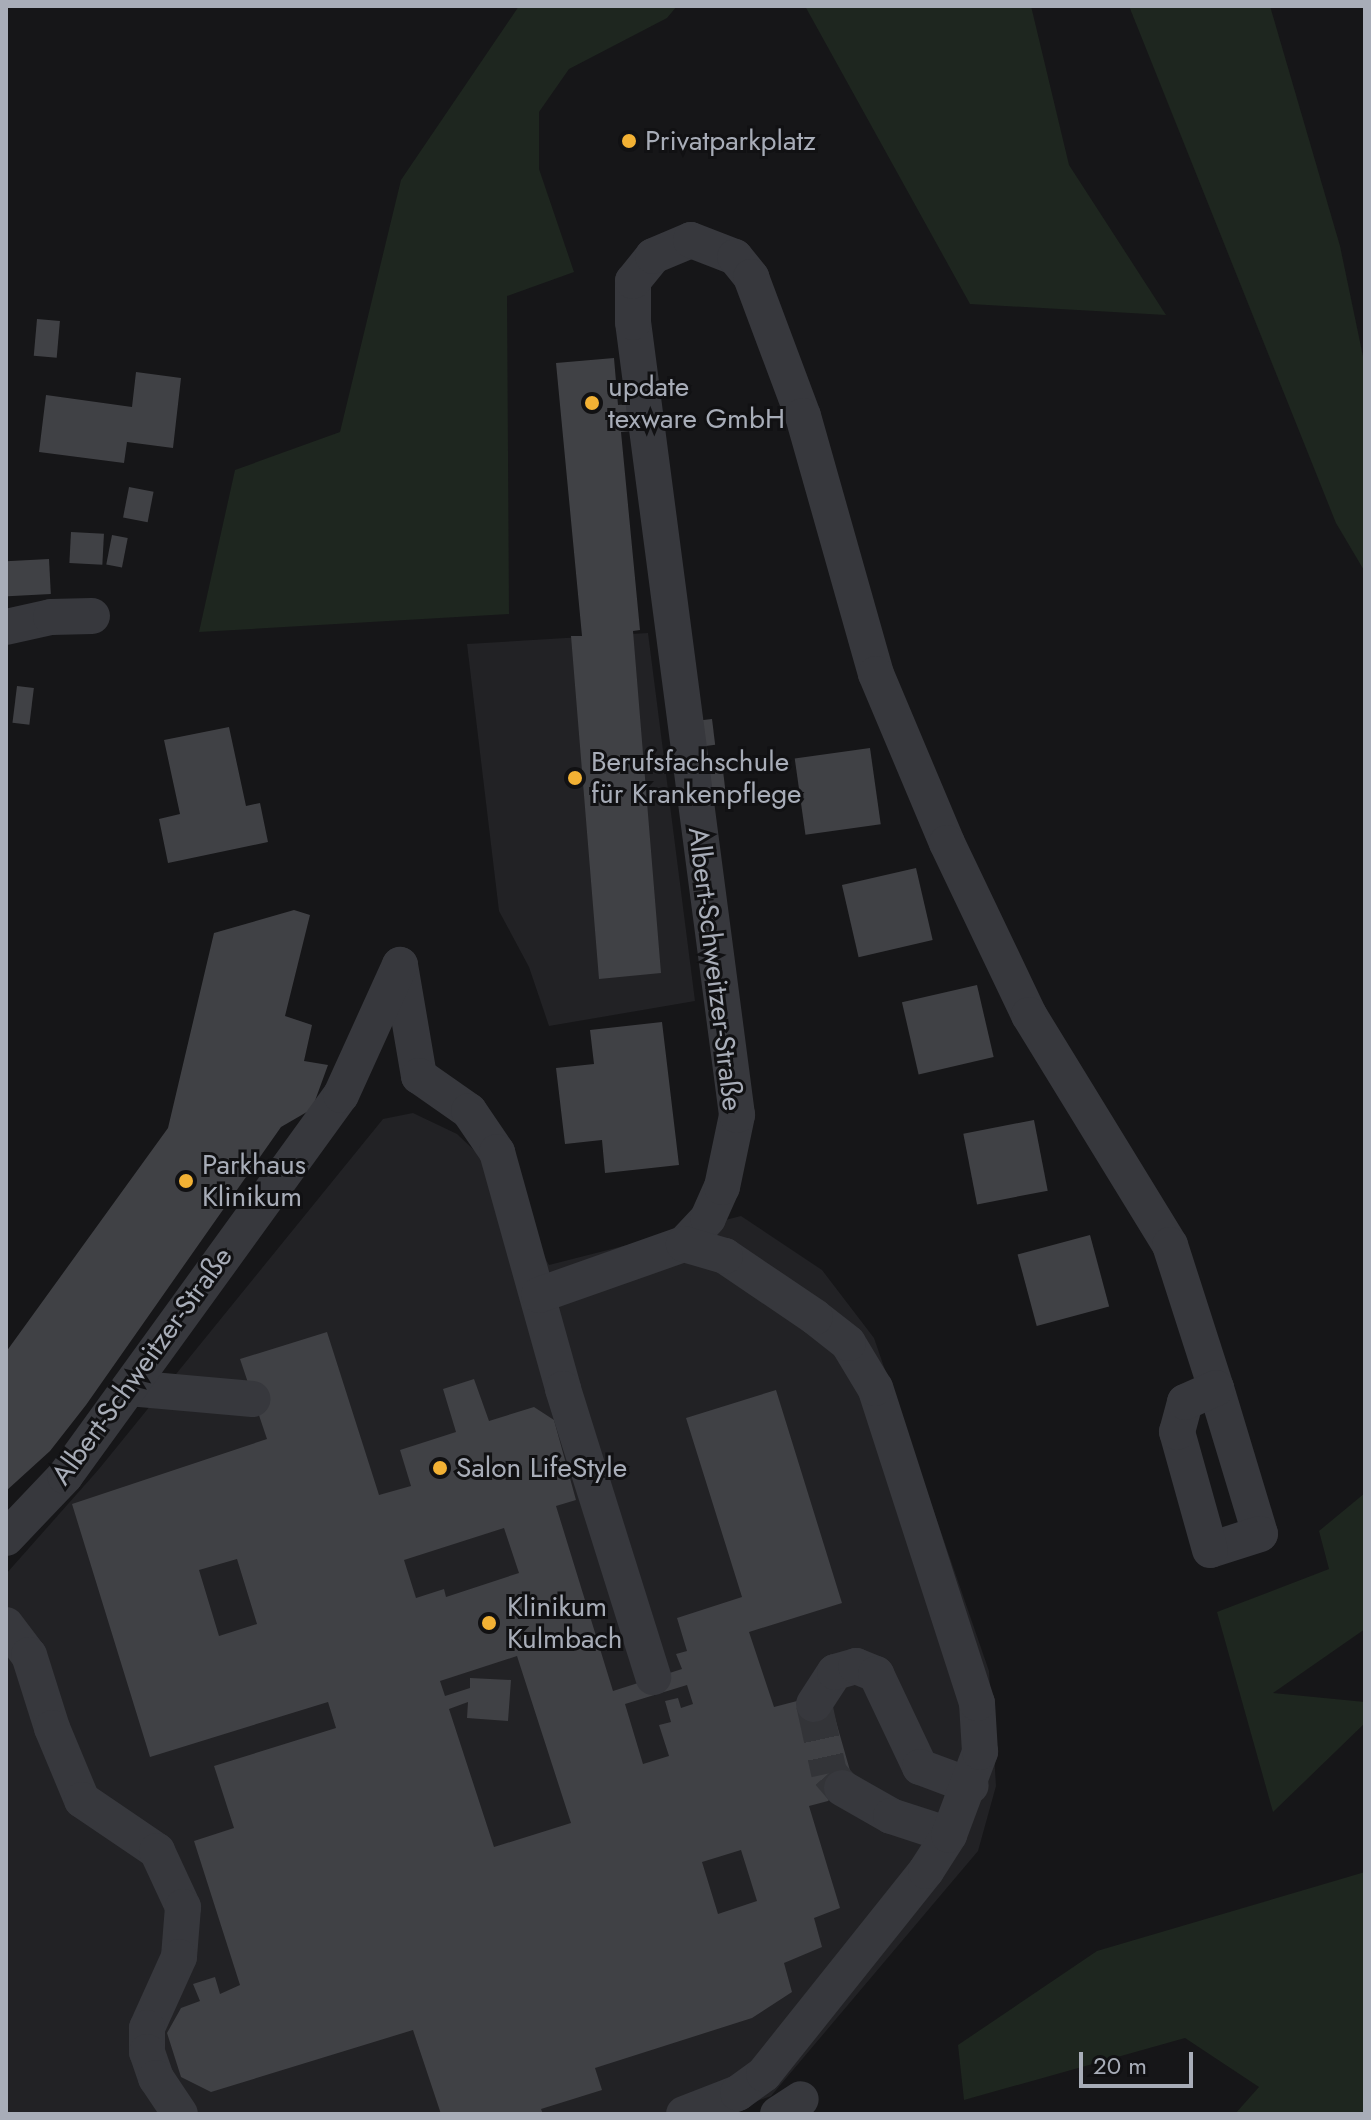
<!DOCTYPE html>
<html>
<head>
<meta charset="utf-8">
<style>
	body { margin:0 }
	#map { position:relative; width:1371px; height:2120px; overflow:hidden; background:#161618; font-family:Jost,sans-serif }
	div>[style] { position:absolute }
	.built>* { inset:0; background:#222225 }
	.green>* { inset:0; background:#1e261f }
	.building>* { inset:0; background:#404145; transform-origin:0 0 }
	.minor-tunnel>* { height:36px; margin-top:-18px; transform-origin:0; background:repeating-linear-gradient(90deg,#333438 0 36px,transparent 0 54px) }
	.minor>* { height:36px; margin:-18px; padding:0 18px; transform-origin:18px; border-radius:18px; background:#37383d }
	.dots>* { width:22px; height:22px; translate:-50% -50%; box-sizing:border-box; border:4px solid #111113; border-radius:50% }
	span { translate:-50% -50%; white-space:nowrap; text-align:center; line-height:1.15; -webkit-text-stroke:6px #111113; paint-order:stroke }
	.poi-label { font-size:28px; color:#a8adb8 }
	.left { translate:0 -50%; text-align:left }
	.street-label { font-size:28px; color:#a8adb8 }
	.frame { position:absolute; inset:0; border:8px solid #a8adb8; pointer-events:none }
	.scale { position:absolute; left:1079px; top:2052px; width:114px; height:36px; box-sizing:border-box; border:4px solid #a8adb8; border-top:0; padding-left:10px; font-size:24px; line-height:28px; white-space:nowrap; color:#a8adb8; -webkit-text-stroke:6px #111113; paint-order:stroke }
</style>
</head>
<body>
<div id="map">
	<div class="built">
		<div style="clip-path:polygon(648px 633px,695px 1001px,549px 1026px,529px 967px,499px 911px,467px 644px)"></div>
		<div style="clip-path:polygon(413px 1113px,457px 1134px,494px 1169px,549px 1265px,741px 1216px,822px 1270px,874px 1338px,989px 1671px,996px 1786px,978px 1851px,771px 2096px,721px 2114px,6px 2114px,6px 1574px,99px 1469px,383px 1119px)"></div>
	</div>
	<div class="green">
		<div style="clip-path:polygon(519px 6px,677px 6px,667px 18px,569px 69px,539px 112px,539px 169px,574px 272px,507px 296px,509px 614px,199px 632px,235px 470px,340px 432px,401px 180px)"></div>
		<div style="clip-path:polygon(805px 6px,1031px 6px,1069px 165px,1166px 315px,970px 304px)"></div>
		<div style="clip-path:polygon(1129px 6px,1270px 6px,1340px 246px,1365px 366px,1365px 572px,1336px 523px)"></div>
		<div style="clip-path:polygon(1365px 1493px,1365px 1629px,1273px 1693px,1365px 1702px,1365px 1723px,1273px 1812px,1217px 1612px,1329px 1569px,1319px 1531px)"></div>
		<div style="clip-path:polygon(1365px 1872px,1365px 2114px,1235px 2114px,1259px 2087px,1185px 2038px,964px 2100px,958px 2045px,1097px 1951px)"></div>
	</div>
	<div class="building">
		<div style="left:37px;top:319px;width:23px;height:37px;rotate:5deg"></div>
		<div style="clip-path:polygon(614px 358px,618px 405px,629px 404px,632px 431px,621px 432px,640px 630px,633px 631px,661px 973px,599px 979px,571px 636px,582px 636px,556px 363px)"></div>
		<div style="clip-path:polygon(136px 372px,181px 378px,173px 448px,127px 442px,124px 463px,39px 452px,46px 395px,132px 407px)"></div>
		<div style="left:129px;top:487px;width:25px;height:31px;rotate:11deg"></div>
		<div style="left:71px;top:532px;width:33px;height:31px;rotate:3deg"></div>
		<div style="left:112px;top:535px;width:16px;height:30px;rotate:11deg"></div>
		<div style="left:49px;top:559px;width:35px;height:43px;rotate:87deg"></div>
		<div style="left:17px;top:686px;width:17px;height:37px;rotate:7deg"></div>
		<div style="left:712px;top:719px;width:26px;height:11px;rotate:83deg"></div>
		<div style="clip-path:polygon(229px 727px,246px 806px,260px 803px,268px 842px,168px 863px,159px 819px,180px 814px,164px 740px)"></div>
		<div style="left:870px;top:748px;width:77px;height:76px;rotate:82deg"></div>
		<div style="left:723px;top:771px;width:32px;height:14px;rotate:83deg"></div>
		<div style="left:916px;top:868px;width:74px;height:76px;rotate:77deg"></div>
		<div style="clip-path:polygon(294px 910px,310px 915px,285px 1016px,312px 1025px,304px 1061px,328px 1065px,312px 1109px,281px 1127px,86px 1405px,50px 1451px,6px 1491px,6px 1352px,168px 1128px,214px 933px)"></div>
		<div style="left:977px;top:985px;width:74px;height:77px;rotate:77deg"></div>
		<div style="clip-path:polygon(662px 1022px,679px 1165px,605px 1173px,602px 1140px,565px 1144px,556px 1068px,594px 1064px,590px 1030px)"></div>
		<div style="left:1034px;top:1120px;width:72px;height:72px;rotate:79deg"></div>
		<div style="left:1090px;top:1235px;width:74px;height:75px;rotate:75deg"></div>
		<div style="clip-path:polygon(evenodd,327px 1332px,379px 1495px,411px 1486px,400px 1450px,456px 1432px,443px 1389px,474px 1379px,489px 1421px,534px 1407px,554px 1420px,576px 1500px,556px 1506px,613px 1691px,682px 1669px,676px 1654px,687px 1651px,677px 1618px,742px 1597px,686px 1418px,776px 1390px,842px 1603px,749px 1632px,774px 1707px,797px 1701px,833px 1711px,851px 1774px,828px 1801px,809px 1806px,840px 1908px,814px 1918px,822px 1947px,784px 1963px,792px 1992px,752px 2018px,595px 2068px,602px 2090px,541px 2109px,543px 2114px,441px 2114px,413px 2030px,211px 2092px,181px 2077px,167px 2033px,181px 2008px,200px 2001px,193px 1984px,215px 1977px,220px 1994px,240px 1985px,194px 1841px,234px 1828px,214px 1766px,336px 1728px,328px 1702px,150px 1757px,72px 1504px,267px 1439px,240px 1359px,327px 1332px,504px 1528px,519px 1573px,446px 1597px,444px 1589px,416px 1598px,404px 1560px,504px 1528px,327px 1332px,237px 1559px,257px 1624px,219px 1636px,199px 1570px,237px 1559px,327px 1332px,517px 1656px,571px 1823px,494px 1847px,449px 1709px,468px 1702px,467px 1718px,508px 1721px,511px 1680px,470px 1678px,470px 1688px,445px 1696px,440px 1681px,517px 1656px,327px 1332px,687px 1685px,693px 1704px,681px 1708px,678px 1698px,665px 1701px,671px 1722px,659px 1725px,669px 1756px,643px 1764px,625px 1704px,687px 1685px,327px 1332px,741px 1850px,757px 1901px,718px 1914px,702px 1862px,741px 1850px)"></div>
	</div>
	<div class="minor-tunnel">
		<div style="left:814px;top:1704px;width:71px;rotate:77.7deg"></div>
		<div style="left:829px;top:1773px;width:20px;rotate:49deg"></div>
	</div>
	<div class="minor">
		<div style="left:6px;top:627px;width:46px;rotate:-12.5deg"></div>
		<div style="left:51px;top:617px;width:41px;rotate:-1.4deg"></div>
		<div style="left:400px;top:965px;width:113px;rotate:80.3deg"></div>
		<div style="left:419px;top:1076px;width:61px;rotate:35deg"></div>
		<div style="left:469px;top:1111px;width:50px;rotate:55.7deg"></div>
		<div style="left:497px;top:1152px;width:246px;rotate:74.4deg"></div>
		<div style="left:563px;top:1389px;width:302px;rotate:72.6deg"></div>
		<div style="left:539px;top:1295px;width:154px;rotate:-19.4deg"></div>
		<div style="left:684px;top:1244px;width:35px;rotate:-47deg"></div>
		<div style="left:708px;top:1218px;width:34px;rotate:-66deg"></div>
		<div style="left:722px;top:1187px;width:74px;rotate:-78.2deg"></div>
		<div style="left:737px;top:1115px;width:800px;rotate:-97.47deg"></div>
		<div style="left:633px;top:322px;width:41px;rotate:-90deg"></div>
		<div style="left:633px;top:281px;width:32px;rotate:-51deg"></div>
		<div style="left:653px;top:256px;width:41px;rotate:-22.8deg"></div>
		<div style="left:691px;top:240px;width:47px;rotate:21.1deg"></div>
		<div style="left:735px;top:257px;width:26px;rotate:51deg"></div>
		<div style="left:751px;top:277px;width:148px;rotate:69.5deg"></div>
		<div style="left:803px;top:416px;width:268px;rotate:74.2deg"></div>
		<div style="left:876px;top:674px;width:183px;rotate:67.2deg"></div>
		<div style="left:947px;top:843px;width:191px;rotate:64.5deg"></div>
		<div style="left:1029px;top:1015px;width:270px;rotate:58.5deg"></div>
		<div style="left:1170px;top:1245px;width:150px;rotate:72.2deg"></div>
		<div style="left:1216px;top:1388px;width:152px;rotate:73.2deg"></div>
		<div style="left:1260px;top:1534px;width:52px;rotate:162.3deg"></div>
		<div style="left:1210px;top:1550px;width:123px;rotate:-105.6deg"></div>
		<div style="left:1177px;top:1432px;width:31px;rotate:-75deg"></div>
		<div style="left:1185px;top:1402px;width:34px;rotate:-24deg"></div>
		<div style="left:129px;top:1388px;width:124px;rotate:5.1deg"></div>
		<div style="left:6px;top:1538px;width:86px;rotate:-46.4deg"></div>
		<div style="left:65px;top:1476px;width:470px;rotate:-54.1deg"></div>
		<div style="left:341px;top:1095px;width:143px;rotate:-65.6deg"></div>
		<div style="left:6px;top:1625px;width:38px;rotate:53deg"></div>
		<div style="left:29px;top:1655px;width:77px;rotate:72.5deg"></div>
		<div style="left:52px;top:1728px;width:78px;rotate:67.4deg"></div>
		<div style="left:82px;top:1800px;width:91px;rotate:34.2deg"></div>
		<div style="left:157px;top:1851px;width:62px;rotate:65.1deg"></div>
		<div style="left:183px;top:1907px;width:50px;rotate:94.6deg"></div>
		<div style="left:179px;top:1957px;width:78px;rotate:114.3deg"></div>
		<div style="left:147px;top:2028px;width:24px;rotate:90deg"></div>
		<div style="left:147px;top:2052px;width:28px;rotate:71deg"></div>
		<div style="left:156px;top:2078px;width:43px;rotate:56.3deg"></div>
		<div style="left:814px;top:1704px;width:38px;rotate:-57deg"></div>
		<div style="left:835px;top:1672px;width:22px;rotate:-16deg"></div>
		<div style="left:856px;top:1666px;width:22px;rotate:22deg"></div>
		<div style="left:876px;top:1674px;width:103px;rotate:64.7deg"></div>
		<div style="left:920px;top:1767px;width:54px;rotate:20.4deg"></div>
		<div style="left:842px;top:1788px;width:56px;rotate:29.7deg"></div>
		<div style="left:891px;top:1816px;width:61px;rotate:18.1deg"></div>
		<div style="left:684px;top:2114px;width:58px;rotate:-21.3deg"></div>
		<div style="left:738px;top:2093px;width:32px;rotate:-36deg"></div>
		<div style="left:764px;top:2074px;width:260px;rotate:-51.4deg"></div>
		<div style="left:926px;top:1871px;width:43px;rotate:-57.4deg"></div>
		<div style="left:949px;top:1835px;width:89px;rotate:-69.5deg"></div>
		<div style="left:980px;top:1752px;width:49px;rotate:-93.5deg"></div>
		<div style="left:977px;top:1703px;width:331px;rotate:-107.9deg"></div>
		<div style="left:875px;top:1388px;width:52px;rotate:-121deg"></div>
		<div style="left:848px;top:1343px;width:42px;rotate:-141.8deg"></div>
		<div style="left:815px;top:1317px;width:109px;rotate:-145.9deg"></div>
		<div style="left:725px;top:1256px;width:43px;rotate:-163.7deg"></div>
		<div style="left:778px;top:2114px;width:27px;rotate:-33deg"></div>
	</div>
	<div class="dots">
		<div style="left:629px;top:141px;background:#f2b134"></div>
		<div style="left:592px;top:403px;background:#f2b134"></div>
		<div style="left:575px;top:778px;background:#f2b134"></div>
		<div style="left:186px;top:1181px;background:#f2b134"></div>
		<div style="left:440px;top:1468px;background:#f2b134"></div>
		<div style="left:489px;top:1623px;background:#f2b134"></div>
	</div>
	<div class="poi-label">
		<span class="left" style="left:645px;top:141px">Privatparkplatz</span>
		<span class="left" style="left:608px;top:403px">update<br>texware GmbH</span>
		<span class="left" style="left:591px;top:778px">Berufsfachschule<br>für Krankenpflege</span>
		<span class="left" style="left:202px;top:1181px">Parkhaus<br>Klinikum</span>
		<span class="left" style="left:456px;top:1468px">Salon LifeStyle</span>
		<span class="left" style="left:507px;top:1623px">Klinikum<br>Kulmbach</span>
	</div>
	<div class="street-label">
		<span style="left:715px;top:969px;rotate:83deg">Albert-Schweitzer-Straße</span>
		<span style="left:142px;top:1366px;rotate:-54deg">Albert-Schweitzer-Straße</span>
	</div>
	<div class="frame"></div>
	<div class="scale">20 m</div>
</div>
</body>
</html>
